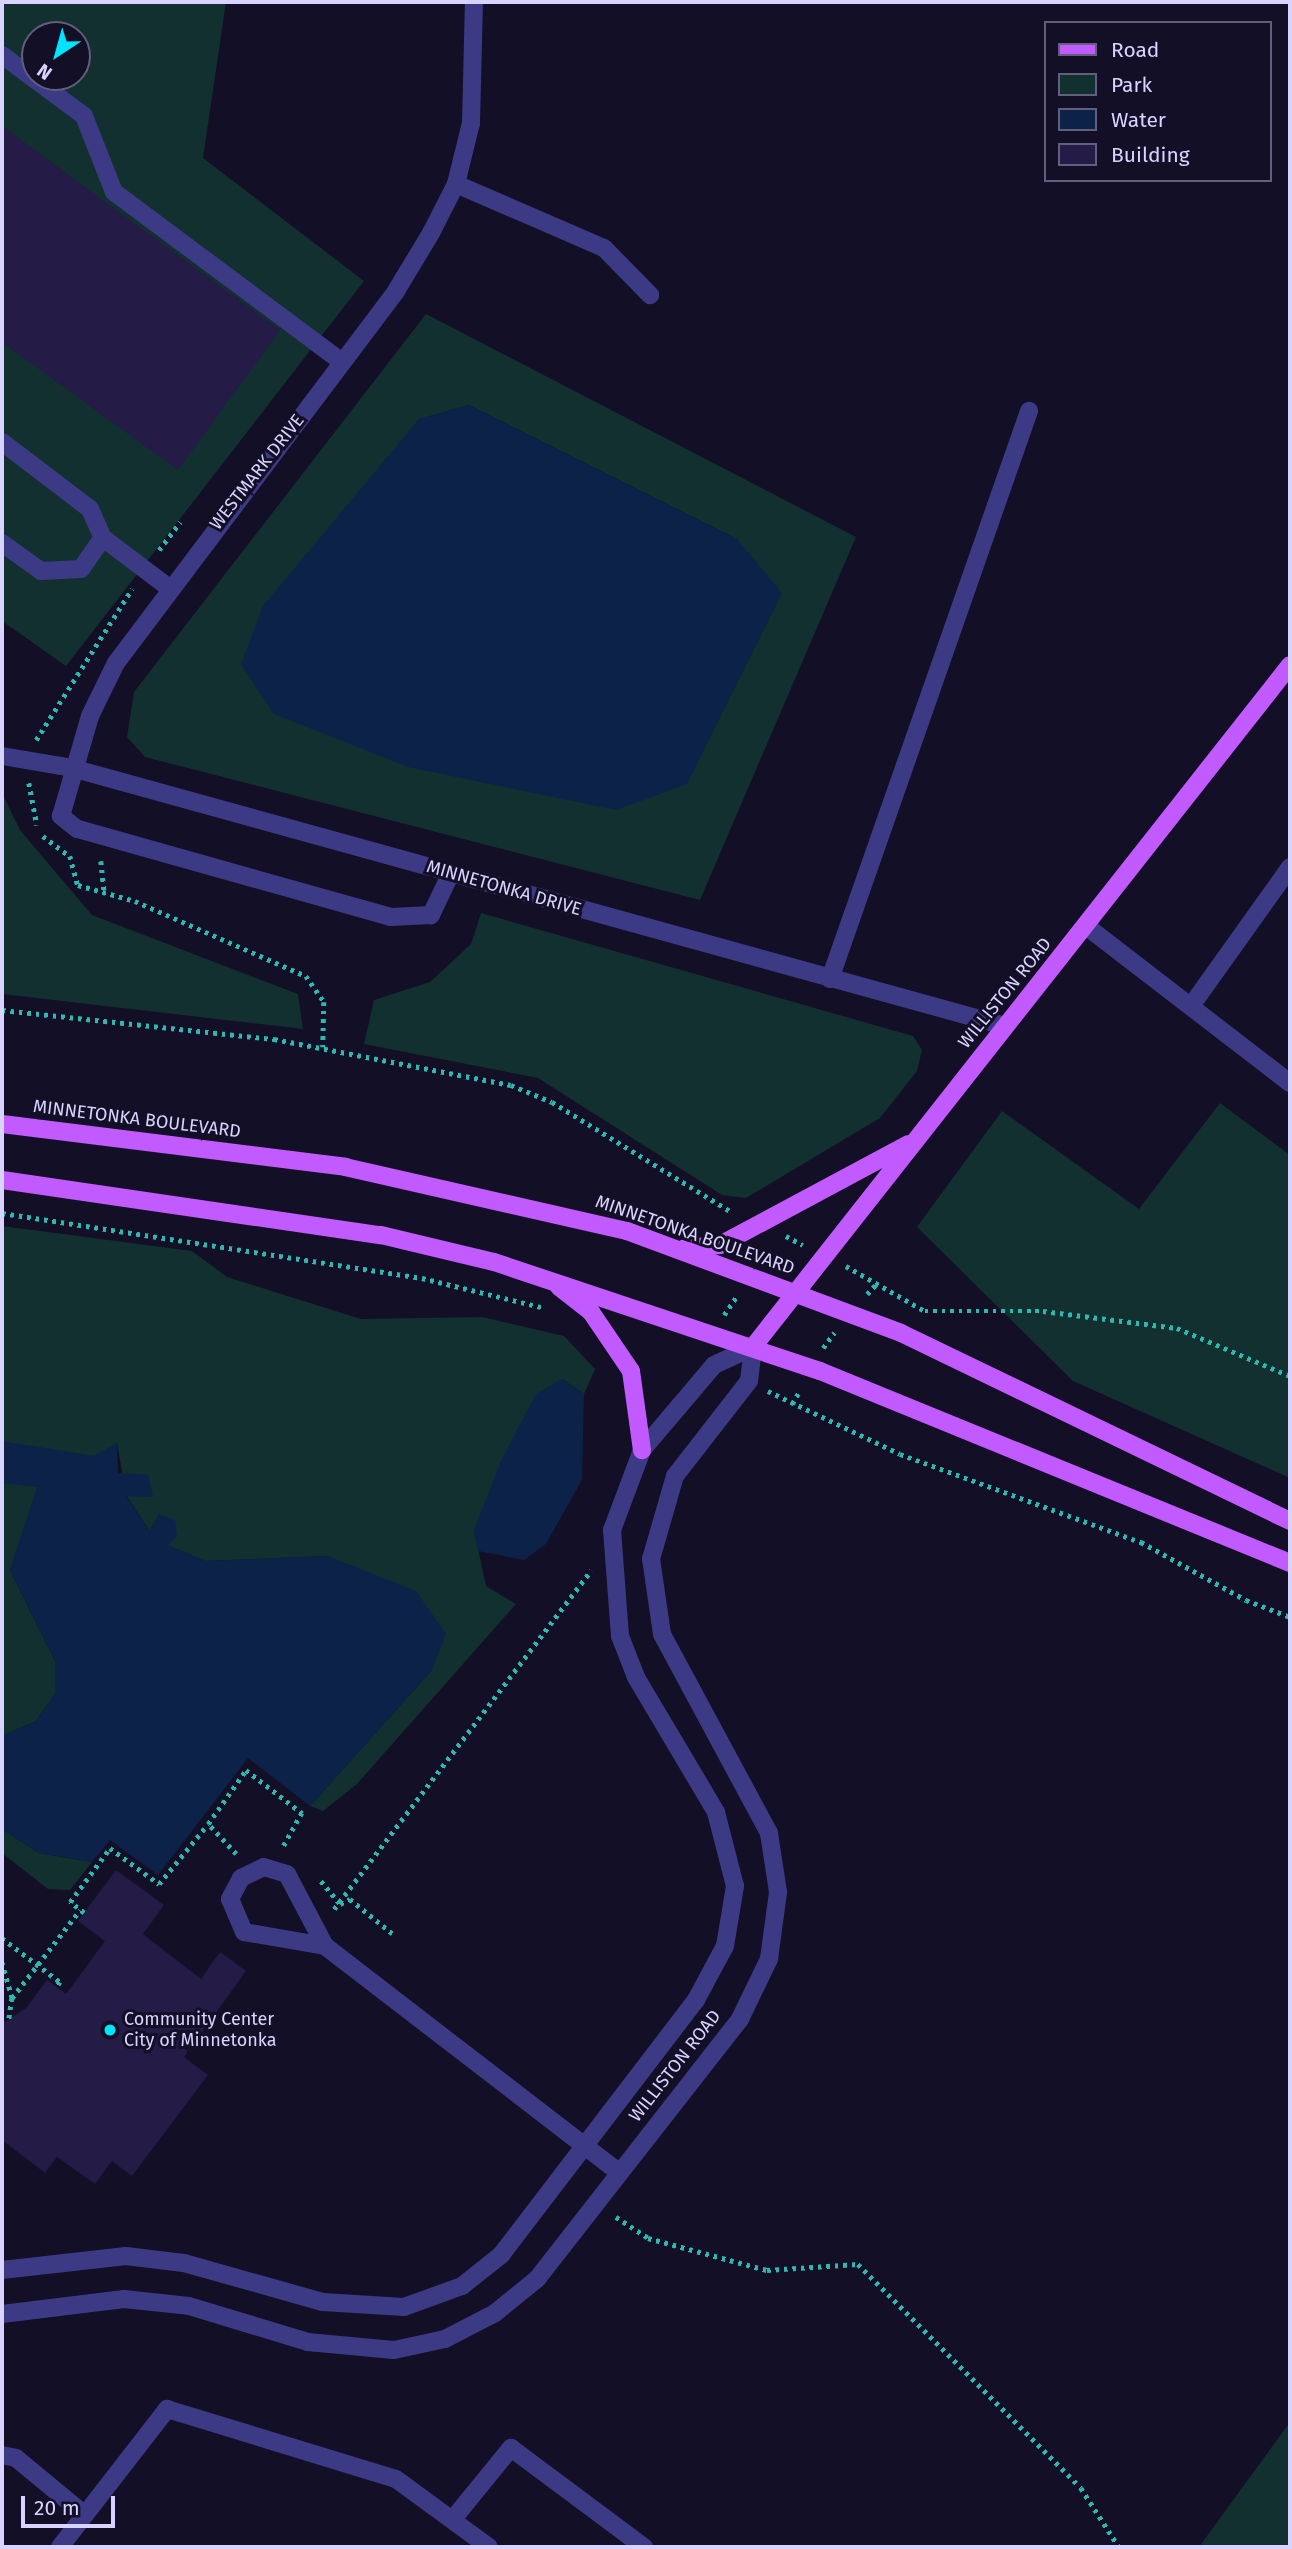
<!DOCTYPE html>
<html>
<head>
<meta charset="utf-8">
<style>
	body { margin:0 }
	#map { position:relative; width:1292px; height:2549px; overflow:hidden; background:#130f26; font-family:"Fira Sans",sans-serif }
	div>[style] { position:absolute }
	.green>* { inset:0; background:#12302f }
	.water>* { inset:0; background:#0c2248 }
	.building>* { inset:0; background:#241b47 }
	.path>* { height:4.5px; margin-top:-2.25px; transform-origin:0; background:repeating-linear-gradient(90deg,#2fb8b0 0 3.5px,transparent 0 8.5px) }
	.minor>* { height:18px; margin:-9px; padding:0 9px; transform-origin:9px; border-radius:9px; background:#3d3a85 }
	.major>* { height:18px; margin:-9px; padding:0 9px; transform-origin:9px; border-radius:9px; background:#c25bff }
	.dots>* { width:19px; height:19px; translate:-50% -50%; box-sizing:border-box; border:4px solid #130f26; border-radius:50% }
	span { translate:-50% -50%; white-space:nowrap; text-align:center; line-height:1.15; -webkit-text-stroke:6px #130f26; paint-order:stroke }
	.street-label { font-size:18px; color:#d9d4ff }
	.poi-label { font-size:18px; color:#d9d4ff }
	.left { translate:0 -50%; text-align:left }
	.frame { position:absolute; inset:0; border:4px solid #d9d4ff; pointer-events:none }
	.legend { position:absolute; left:1044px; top:21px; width:228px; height:161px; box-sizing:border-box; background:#130f26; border:2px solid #625e7d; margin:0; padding:9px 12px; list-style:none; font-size:21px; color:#d9d4ff }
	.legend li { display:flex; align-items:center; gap:14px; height:35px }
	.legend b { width:35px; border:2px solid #625e7d }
	.north { position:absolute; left:21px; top:21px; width:70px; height:70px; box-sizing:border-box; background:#130f26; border:2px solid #625e7d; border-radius:50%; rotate:216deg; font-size:19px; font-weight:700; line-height:28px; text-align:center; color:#d9d4ff }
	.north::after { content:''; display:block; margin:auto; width:24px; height:32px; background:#00e5ff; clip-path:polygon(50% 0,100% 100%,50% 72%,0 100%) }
	.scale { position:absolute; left:21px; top:2496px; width:94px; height:32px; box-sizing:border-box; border:4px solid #d9d4ff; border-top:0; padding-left:9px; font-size:21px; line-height:24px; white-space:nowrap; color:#d9d4ff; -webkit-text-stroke:5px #130f26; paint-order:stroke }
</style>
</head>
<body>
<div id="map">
	<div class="green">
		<div style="clip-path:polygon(evenodd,2px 2px,226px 2px,203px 158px,364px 281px,66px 666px,2px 621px,2px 2px,35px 35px,77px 35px,77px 77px,35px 77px,35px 35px)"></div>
		<div style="clip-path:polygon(evenodd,426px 314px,856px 537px,700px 900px,145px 757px,127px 737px,134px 692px,426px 314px,469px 405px,737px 539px,420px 419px,469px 405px)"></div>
		<div style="clip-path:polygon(2px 793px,20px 830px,92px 915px,298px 994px,303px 1029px,2px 994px)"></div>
		<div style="clip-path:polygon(481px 913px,913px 1036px,922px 1050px,917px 1071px,880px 1118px,746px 1198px,722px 1195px,538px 1078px,364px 1044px,374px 1000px,430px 982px,471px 944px)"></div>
		<div style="clip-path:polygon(1220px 1103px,1290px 1155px,1290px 1478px,1073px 1381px,917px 1227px,1002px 1111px,1139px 1209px)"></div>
		<div style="clip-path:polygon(2px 1226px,192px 1251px,227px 1277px,361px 1319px,482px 1317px,564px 1336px,595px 1369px,584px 1394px,562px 1379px,474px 1530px,486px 1586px,516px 1604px,357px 1784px,323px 1811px,310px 1806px,432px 1670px,328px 1556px,205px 1561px,167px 1545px,150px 1532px,126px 1495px,117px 1443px,10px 1570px,55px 1661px,55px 1694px,36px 1721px,2px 1736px)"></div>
		<div style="clip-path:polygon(2px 1829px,39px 1853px,92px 1862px,70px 1890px,48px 1889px,2px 1853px)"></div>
		<div style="clip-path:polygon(1290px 2422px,1290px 2547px,1199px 2547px)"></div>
	</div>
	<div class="water">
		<div style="clip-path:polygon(469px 405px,737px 539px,782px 593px,687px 784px,616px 810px,408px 767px,274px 714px,241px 664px,263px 606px,419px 419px)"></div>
		<div style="clip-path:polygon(562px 1379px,584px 1394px,582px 1480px,546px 1544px,524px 1560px,478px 1551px,474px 1530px,501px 1461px,536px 1394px)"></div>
		<div style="clip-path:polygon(2px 1441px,94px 1456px,117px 1443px,118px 1473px,148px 1475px,153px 1497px,126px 1496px,149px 1531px,159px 1514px,175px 1520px,177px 1537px,168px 1545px,205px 1561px,328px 1556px,416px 1591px,446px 1634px,432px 1670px,310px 1806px,248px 1758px,158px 1875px,110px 1840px,92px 1862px,39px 1853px,2px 1829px,2px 1736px,36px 1721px,55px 1694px,55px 1661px,10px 1570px,37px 1487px,2px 1483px)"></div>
	</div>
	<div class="building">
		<div style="clip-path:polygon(2px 126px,280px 330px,178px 470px,2px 342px)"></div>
		<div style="clip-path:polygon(116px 1870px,164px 1905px,143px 1934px,201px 1979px,220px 1952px,246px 1971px,184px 2057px,208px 2075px,132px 2176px,112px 2161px,95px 2184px,57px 2157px,45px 2173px,2px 2140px,2px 2024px,26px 2008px,47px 1980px,66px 1994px,105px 1941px,78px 1921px)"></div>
	</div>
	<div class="path">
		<div style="left:159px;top:550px;width:35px;rotate:-53deg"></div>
		<div style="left:36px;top:740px;width:179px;rotate:-57.6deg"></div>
		<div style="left:29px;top:783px;width:43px;rotate:79.2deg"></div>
		<div style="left:43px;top:836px;width:34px;rotate:37deg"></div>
		<div style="left:70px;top:856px;width:30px;rotate:75deg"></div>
		<div style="left:78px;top:885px;width:59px;rotate:15.7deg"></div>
		<div style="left:135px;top:901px;width:187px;rotate:23.7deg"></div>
		<div style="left:306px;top:976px;width:32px;rotate:55deg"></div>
		<div style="left:324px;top:1002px;width:45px;rotate:91.3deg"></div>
		<div style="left:101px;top:861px;width:31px;rotate:84deg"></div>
		<div style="left:2px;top:1010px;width:274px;rotate:6.1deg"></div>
		<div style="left:274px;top:1039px;width:241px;rotate:11deg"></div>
		<div style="left:511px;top:1085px;width:44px;rotate:22.5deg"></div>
		<div style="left:552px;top:1102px;width:209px;rotate:31.5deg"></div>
		<div style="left:2px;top:1213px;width:425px;rotate:8.8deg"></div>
		<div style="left:422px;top:1278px;width:127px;rotate:13.7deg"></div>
		<div style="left:786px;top:1236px;width:19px;rotate:28deg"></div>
		<div style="left:846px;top:1266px;width:91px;rotate:29.7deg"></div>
		<div style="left:925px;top:1311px;width:118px"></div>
		<div style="left:1043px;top:1311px;width:135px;rotate:7.2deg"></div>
		<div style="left:1177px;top:1328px;width:123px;rotate:23deg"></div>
		<div style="left:867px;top:1294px;width:16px;rotate:-47deg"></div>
		<div style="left:724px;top:1315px;width:23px;rotate:-56deg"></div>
		<div style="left:823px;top:1348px;width:19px;rotate:-54deg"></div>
		<div style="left:768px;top:1391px;width:146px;rotate:25.5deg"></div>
		<div style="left:900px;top:1454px;width:257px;rotate:20.1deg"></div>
		<div style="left:1141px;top:1542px;width:120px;rotate:28.9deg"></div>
		<div style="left:1246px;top:1600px;width:47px;rotate:21.1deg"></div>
		<div style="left:792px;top:1404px;width:16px;rotate:-60deg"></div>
		<div style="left:236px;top:1854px;width:41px;rotate:-133deg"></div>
		<div style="left:208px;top:1824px;width:66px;rotate:-54.9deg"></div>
		<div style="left:246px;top:1770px;width:71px;rotate:37.5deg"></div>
		<div style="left:302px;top:1813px;width:41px;rotate:119.1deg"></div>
		<div style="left:321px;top:1881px;width:30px;rotate:50deg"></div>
		<div style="left:340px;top:1904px;width:11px;rotate:-27deg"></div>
		<div style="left:350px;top:1899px;width:55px;rotate:39.1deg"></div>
		<div style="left:334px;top:1909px;width:425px;rotate:-52.8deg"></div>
		<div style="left:84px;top:1913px;width:18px;rotate:-142deg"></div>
		<div style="left:70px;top:1902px;width:67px;rotate:-53.5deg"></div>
		<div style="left:110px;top:1848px;width:61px;rotate:36.3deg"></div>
		<div style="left:159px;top:1884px;width:77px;rotate:-50.8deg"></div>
		<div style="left:2px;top:1938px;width:73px;rotate:37.2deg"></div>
		<div style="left:60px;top:1982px;width:6px;rotate:121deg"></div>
		<div style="left:2px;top:1962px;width:37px;rotate:74deg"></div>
		<div style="left:12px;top:1998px;width:21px;rotate:98deg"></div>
		<div style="left:12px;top:1998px;width:111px;rotate:-52.3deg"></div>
		<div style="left:616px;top:2217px;width:38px;rotate:33deg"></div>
		<div style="left:648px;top:2238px;width:123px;rotate:15.1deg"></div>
		<div style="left:767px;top:2270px;width:91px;rotate:-3.8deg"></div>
		<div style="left:858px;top:2264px;width:316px;rotate:45.1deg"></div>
		<div style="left:1081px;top:2488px;width:70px;rotate:57.2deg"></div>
	</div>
	<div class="minor">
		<div style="left:2px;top:55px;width:102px;rotate:36.6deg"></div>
		<div style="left:84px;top:116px;width:82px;rotate:68.5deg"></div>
		<div style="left:114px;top:192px;width:284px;rotate:36.7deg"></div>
		<div style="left:456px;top:184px;width:161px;rotate:23.4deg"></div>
		<div style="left:604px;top:248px;width:66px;rotate:45.6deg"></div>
		<div style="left:2px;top:442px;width:111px;rotate:37.3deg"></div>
		<div style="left:90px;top:509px;width:32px;rotate:66deg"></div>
		<div style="left:103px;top:538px;width:81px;rotate:37deg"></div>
		<div style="left:2px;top:543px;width:48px;rotate:35.7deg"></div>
		<div style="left:41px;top:571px;width:40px;rotate:-2.9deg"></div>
		<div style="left:81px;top:569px;width:38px;rotate:-55deg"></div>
		<div style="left:2px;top:756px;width:71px;rotate:9.7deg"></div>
		<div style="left:72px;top:768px;width:968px;rotate:15.46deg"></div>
		<div style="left:451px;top:873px;width:47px;rotate:115.5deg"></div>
		<div style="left:431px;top:915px;width:40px;rotate:177.1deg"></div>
		<div style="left:391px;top:917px;width:326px;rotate:-164.3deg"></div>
		<div style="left:77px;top:829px;width:21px;rotate:-141deg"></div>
		<div style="left:61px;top:816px;width:104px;rotate:-73.8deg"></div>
		<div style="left:90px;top:716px;width:59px;rotate:-63.9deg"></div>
		<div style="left:116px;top:663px;width:466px;rotate:-53deg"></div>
		<div style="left:396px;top:291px;width:68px;rotate:-58.9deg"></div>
		<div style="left:431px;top:233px;width:55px;rotate:-63deg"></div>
		<div style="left:456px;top:184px;width:63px;rotate:-76.2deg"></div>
		<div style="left:471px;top:123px;width:121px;rotate:-88.6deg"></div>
		<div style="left:1086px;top:926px;width:257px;rotate:37.6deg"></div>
		<div style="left:830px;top:979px;width:602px;rotate:-70.69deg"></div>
		<div style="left:1191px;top:1006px;width:171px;rotate:-54.5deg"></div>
		<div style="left:325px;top:1946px;width:82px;rotate:-170.2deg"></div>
		<div style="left:244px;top:1932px;width:36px;rotate:-113deg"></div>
		<div style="left:230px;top:1899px;width:24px;rotate:-62deg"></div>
		<div style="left:241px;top:1878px;width:25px;rotate:-26deg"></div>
		<div style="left:264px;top:1867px;width:24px;rotate:17deg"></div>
		<div style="left:287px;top:1874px;width:81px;rotate:62.2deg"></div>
		<div style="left:325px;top:1946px;width:370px;rotate:37.6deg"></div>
		<div style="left:2px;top:2270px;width:125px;rotate:-6.4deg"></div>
		<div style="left:126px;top:2256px;width:58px;rotate:6.9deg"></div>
		<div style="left:184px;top:2263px;width:144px;rotate:15.7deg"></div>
		<div style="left:323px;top:2302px;width:81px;rotate:3.5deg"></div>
		<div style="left:404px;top:2307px;width:62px;rotate:-19.9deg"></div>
		<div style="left:462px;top:2286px;width:50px;rotate:-38.5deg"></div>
		<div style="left:501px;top:2255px;width:321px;rotate:-52.6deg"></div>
		<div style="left:696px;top:2000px;width:61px;rotate:-61.8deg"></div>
		<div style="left:725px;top:1946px;width:61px;rotate:-80.5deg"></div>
		<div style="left:735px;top:1886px;width:76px;rotate:-104.4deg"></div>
		<div style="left:716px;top:1812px;width:157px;rotate:-120.7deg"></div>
		<div style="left:636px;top:1677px;width:44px;rotate:-111.3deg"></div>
		<div style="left:620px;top:1636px;width:106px;rotate:-94.3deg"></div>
		<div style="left:612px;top:1530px;width:85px;rotate:-69.4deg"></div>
		<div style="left:642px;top:1450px;width:111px;rotate:-49.7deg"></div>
		<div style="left:714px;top:1365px;width:43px;rotate:-24.8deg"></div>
		<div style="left:2px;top:2314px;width:123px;rotate:-7deg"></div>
		<div style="left:124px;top:2299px;width:65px;rotate:6.1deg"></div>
		<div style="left:189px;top:2306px;width:124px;rotate:16.8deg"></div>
		<div style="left:308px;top:2342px;width:86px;rotate:5.3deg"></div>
		<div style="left:394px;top:2350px;width:52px;rotate:-12.2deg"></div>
		<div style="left:445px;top:2339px;width:56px;rotate:-27.5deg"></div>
		<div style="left:495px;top:2313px;width:54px;rotate:-39deg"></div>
		<div style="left:537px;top:2279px;width:330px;rotate:-52deg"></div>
		<div style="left:740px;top:2019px;width:67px;rotate:-64.2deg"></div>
		<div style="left:769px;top:1959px;width:68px;rotate:-82.3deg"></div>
		<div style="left:778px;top:1892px;width:60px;rotate:-98.7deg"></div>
		<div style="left:769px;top:1833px;width:226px;rotate:-118.3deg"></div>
		<div style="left:662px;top:1634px;width:76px;rotate:-98.3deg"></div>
		<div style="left:651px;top:1559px;width:86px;rotate:-73.9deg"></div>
		<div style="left:675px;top:1476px;width:120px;rotate:-52.1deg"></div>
		<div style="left:749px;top:1381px;width:34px;rotate:-83deg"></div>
		<div style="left:2px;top:2455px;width:14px;rotate:12deg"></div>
		<div style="left:16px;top:2458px;width:89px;rotate:39.6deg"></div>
		<div style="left:453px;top:2519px;width:92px;rotate:-50.8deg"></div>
		<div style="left:511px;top:2448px;width:166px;rotate:36.7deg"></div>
		<div style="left:60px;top:2547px;width:175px;rotate:-52.2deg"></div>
		<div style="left:167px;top:2409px;width:239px;rotate:17deg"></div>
		<div style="left:396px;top:2479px;width:115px;rotate:36.2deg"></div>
	</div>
	<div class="major">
		<div style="left:2px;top:1124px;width:346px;rotate:7.1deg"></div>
		<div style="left:345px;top:1167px;width:289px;rotate:12.8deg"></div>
		<div style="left:627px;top:1231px;width:292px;rotate:20.4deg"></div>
		<div style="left:901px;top:1333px;width:432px;rotate:25.8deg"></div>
		<div style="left:2px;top:1180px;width:383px;rotate:8.3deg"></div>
		<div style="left:381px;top:1235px;width:116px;rotate:13.4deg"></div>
		<div style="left:494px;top:1262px;width:344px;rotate:18.5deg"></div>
		<div style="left:820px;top:1371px;width:508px;rotate:22.22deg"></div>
		<div style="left:685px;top:1248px;width:35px;rotate:-5deg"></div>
		<div style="left:720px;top:1245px;width:213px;rotate:-28.2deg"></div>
		<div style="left:559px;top:1287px;width:41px;rotate:38deg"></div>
		<div style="left:591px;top:1312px;width:71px;rotate:55.9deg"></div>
		<div style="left:631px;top:1371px;width:80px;rotate:82.1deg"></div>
		<div style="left:753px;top:1347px;width:868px;rotate:-51.78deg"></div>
	</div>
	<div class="dots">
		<div style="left:110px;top:2030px;background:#00e5ff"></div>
	</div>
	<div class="street-label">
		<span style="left:257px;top:472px;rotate:-52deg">WESTMARK DRIVE</span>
		<span style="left:504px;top:888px;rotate:16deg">MINNETONKA DRIVE</span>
		<span style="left:1005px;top:993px;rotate:-51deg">WILLISTON ROAD</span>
		<span style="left:137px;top:1119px;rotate:7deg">MINNETONKA BOULEVARD</span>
		<span style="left:695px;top:1235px;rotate:19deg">MINNETONKA BOULEVARD</span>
		<span style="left:675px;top:2066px;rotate:-52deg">WILLISTON ROAD</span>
	</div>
	<div class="poi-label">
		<span class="left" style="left:124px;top:2030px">Community Center<br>City of Minnetonka</span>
	</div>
	<div class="frame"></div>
	<ul class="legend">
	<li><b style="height:9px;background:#c25bff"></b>Road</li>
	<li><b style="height:19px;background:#12302f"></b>Park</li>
	<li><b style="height:19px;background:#0c2248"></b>Water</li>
	<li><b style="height:19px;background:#241b47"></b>Building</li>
	</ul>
	<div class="north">N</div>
	<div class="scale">20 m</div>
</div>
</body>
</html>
